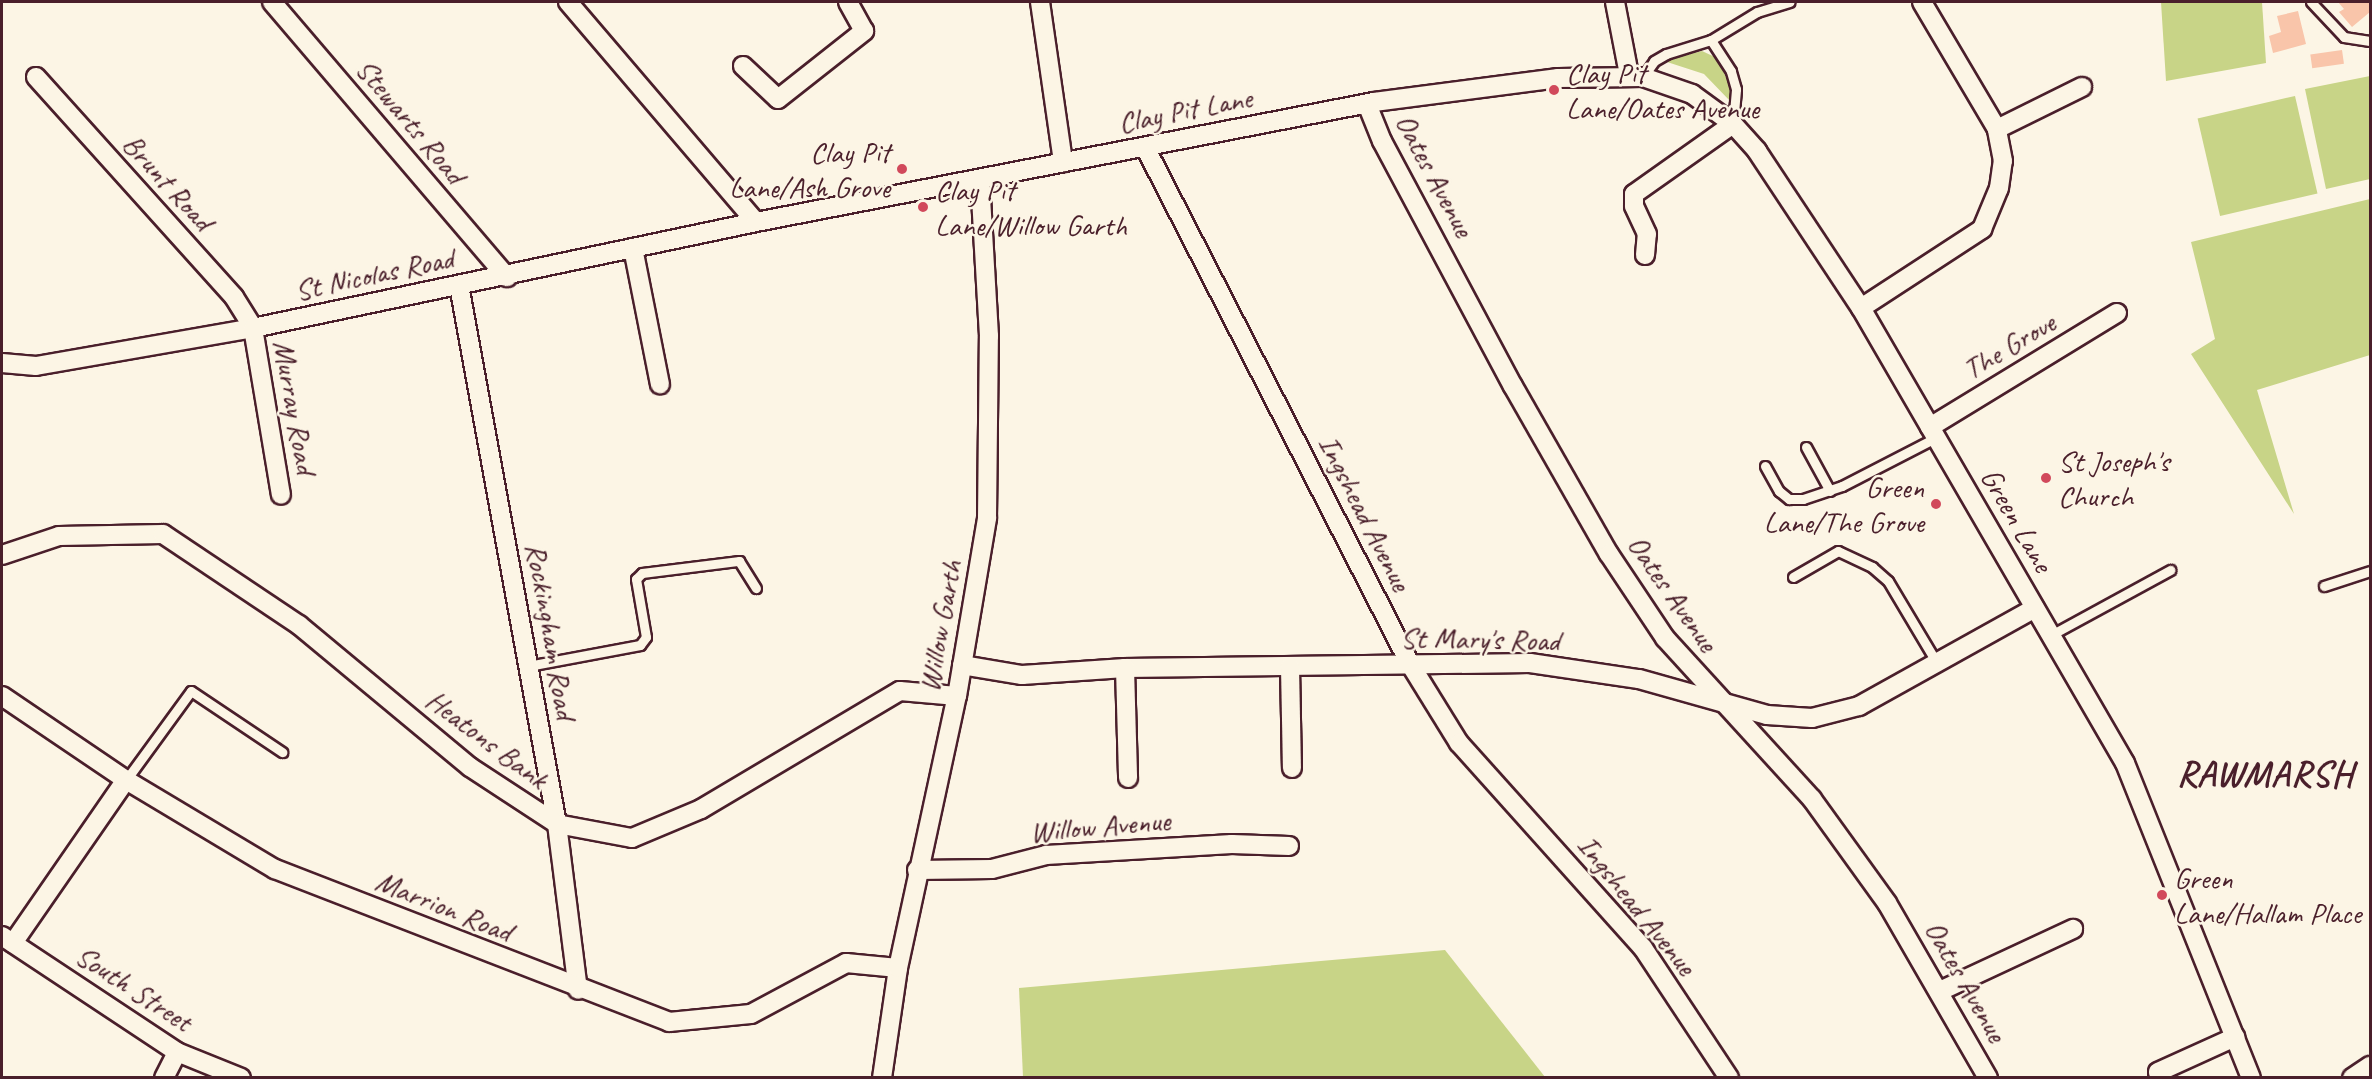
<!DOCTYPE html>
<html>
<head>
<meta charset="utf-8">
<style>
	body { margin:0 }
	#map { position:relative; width:2372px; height:1079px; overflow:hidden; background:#fcf5e5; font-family:Caveat,sans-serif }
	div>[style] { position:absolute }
	.green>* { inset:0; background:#c8d487; transform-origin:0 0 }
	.building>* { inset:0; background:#f9c5aa; transform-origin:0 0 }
	.roads { filter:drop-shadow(2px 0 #4a1f2b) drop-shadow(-2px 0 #4a1f2b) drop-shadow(0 2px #4a1f2b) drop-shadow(0 -2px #4a1f2b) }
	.service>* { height:9px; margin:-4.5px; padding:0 4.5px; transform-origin:4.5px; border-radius:4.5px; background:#fcf5e5 }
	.minor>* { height:18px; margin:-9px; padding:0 9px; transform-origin:9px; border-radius:9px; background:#fcf5e5 }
	.dots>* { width:16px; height:16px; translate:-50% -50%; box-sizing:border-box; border:3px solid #fcf5e5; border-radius:50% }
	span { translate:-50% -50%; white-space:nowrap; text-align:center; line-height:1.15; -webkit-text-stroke:5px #fcf5e5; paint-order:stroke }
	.poi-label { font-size:30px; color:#4a1f2b }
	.left { translate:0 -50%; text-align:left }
	.right { translate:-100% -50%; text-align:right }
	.street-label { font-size:30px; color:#4a1f2b }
	.district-label { font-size:36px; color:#4a1f2b; font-weight:700; letter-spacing:1.5px }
	.frame { position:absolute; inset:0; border:3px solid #4a1f2b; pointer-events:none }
</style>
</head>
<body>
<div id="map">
	<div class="green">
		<div style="clip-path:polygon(2161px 2px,2262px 2px,2266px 63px,2166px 81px)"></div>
		<div style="clip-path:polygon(1702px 51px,1717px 58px,1733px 92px,1730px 101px,1704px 74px,1664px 61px)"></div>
		<div style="clip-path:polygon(2370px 76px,2370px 179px,2326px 189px,2305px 89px)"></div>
		<div style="left:2295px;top:96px;width:100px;height:100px;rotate:77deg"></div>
		<div style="clip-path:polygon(2370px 199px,2370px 355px,2257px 390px,2294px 514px,2191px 354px,2215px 339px,2191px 242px)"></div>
		<div style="clip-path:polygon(1445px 950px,1545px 1077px,1023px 1077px,1019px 988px)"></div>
	</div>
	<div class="building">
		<div style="clip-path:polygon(2338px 2px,2370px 2px,2370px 12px,2352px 27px,2339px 12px,2344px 9px)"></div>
		<div style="clip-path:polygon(2298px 11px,2306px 44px,2273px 53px,2269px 36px,2281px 32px,2277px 16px)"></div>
		<div style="left:2342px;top:50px;width:14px;height:32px;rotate:82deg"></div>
	</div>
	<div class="roads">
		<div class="service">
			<div style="left:2311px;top:2px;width:48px;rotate:46.7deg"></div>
			<div style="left:2344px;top:37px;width:26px;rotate:9deg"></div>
			<div style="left:1643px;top:77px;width:19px;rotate:-55deg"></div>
			<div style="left:1654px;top:61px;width:14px;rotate:-30deg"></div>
			<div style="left:1666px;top:54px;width:47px;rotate:-17.3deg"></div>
			<div style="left:1733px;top:124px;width:35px;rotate:-85deg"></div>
			<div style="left:1736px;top:89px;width:19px;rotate:-106deg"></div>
			<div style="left:1731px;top:71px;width:37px;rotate:-123deg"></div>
			<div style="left:1711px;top:40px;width:54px;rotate:-31.3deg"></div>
			<div style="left:1757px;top:12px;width:34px;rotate:-17deg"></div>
			<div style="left:1806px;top:447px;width:50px;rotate:61.4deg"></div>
			<div style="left:1765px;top:466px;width:29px;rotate:61deg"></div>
			<div style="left:1779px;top:491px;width:13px;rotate:39deg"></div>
			<div style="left:1789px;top:499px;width:14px"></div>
			<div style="left:1803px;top:499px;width:41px;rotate:-18.4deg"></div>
			<div style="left:1842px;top:486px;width:107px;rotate:-27.3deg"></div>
			<div style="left:1793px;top:577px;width:52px;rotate:-30deg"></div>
			<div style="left:1838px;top:551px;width:38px;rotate:25deg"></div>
			<div style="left:1872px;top:567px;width:21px;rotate:41deg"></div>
			<div style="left:1888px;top:581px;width:98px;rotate:59.2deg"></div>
			<div style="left:2324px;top:586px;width:48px;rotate:-18.1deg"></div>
			<div style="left:2051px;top:635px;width:136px;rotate:-28.6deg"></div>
			<div style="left:528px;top:666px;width:114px;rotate:-10.6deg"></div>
			<div style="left:640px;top:645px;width:10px;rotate:-53deg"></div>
			<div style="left:646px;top:637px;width:59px;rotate:-99.8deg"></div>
			<div style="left:636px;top:579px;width:8px;rotate:-45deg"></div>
			<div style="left:642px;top:573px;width:98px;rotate:-7.1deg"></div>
			<div style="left:739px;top:561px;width:32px;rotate:58deg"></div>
			<div style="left:126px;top:780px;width:110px;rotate:-53.9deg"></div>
			<div style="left:191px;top:691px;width:110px;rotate:33.8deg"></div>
		</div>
		<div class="minor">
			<div style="left:272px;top:2px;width:362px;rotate:49.5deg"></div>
			<div style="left:568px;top:2px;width:289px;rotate:49.5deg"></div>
			<div style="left:1040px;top:2px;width:162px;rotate:81.8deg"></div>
			<div style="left:1615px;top:2px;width:74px;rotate:79.1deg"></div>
			<div style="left:743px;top:66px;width:48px;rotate:43.3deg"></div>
			<div style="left:778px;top:99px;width:110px;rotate:-38.3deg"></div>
			<div style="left:864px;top:31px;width:33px;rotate:-119deg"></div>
			<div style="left:36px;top:77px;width:296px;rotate:48deg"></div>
			<div style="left:234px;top:297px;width:36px;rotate:58deg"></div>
			<div style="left:253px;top:328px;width:169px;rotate:80.5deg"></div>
			<div style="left:1367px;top:104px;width:40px;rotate:68deg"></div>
			<div style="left:1382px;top:141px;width:278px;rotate:61.9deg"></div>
			<div style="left:1513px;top:386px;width:193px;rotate:60.3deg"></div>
			<div style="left:1609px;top:554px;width:101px;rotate:56.3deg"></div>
			<div style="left:1665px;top:638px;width:218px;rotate:47.6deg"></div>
			<div style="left:1812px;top:799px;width:128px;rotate:54.2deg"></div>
			<div style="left:1887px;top:903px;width:202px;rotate:60deg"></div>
			<div style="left:1997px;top:129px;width:95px;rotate:-26.3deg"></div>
			<div style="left:1145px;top:147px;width:581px;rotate:62.86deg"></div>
			<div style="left:1410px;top:664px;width:93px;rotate:58.2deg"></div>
			<div style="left:1459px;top:743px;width:275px;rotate:48.1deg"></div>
			<div style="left:1643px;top:948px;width:156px;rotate:56.5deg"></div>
			<div style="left:633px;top:248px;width:139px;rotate:78.8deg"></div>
			<div style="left:1645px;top:255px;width:21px;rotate:-85deg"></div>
			<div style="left:1647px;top:234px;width:31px;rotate:-115deg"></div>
			<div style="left:1634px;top:206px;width:12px;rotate:-90deg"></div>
			<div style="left:1634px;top:194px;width:121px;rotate:-35.3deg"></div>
			<div style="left:459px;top:285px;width:548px;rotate:79.7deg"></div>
			<div style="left:557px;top:824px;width:167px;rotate:82.8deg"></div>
			<div style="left:1861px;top:308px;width:145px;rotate:-33.1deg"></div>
			<div style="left:1982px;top:229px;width:44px;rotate:-67.5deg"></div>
			<div style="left:1999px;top:188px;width:27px;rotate:-82deg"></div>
			<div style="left:2003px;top:161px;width:33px;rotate:-101deg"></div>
			<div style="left:1997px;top:129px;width:147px;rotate:-120.6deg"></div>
			<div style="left:2px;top:363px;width:34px;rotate:5deg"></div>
			<div style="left:36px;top:366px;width:220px;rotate:-9.9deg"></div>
			<div style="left:253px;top:328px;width:514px;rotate:-11.9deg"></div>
			<div style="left:756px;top:222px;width:630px;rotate:-10.99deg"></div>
			<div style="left:1374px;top:102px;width:186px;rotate:-7.4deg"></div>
			<div style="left:1558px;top:78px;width:85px;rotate:-0.7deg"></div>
			<div style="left:1643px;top:77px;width:52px;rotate:19.1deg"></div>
			<div style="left:1692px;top:94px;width:51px;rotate:36.2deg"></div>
			<div style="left:1733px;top:124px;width:36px;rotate:48deg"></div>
			<div style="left:1757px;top:151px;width:188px;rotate:56.5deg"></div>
			<div style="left:1861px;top:308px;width:526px;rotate:59.88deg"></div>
			<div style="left:2125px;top:763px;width:339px;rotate:68.2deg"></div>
			<div style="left:1930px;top:427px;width:219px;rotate:-31.4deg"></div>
			<div style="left:2px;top:555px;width:60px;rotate:-18.4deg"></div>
			<div style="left:59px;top:536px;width:104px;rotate:-1.1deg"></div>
			<div style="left:163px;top:534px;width:164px;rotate:33.8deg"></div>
			<div style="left:299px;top:625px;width:222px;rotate:39.7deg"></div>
			<div style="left:470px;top:767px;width:104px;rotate:33.2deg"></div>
			<div style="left:557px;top:824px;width:76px;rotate:10.6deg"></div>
			<div style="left:632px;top:838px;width:75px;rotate:-22.8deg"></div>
			<div style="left:701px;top:809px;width:231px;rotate:-30.7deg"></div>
			<div style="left:900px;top:691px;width:57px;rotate:5deg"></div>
			<div style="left:962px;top:665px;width:61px;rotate:9.5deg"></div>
			<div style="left:1022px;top:675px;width:103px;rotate:-3.9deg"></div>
			<div style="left:1125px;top:668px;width:405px;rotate:-0.7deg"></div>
			<div style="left:1530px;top:663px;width:110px;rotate:8.4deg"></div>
			<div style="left:1639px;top:679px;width:133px;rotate:15.7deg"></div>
			<div style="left:1767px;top:715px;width:45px;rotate:3.8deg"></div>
			<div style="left:1812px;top:718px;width:49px;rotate:-14.3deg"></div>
			<div style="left:1859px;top:706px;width:201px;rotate:-29.1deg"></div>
			<div style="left:1290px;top:667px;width:101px;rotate:88.9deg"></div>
			<div style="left:1125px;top:668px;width:110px;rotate:88.4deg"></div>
			<div style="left:2px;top:696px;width:150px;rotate:34.1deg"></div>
			<div style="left:126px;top:780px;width:174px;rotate:30.9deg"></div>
			<div style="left:275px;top:869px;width:423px;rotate:21.2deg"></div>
			<div style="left:669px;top:1022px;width:82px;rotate:-5.6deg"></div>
			<div style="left:751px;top:1014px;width:108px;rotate:-28.2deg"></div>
			<div style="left:846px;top:963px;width:52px;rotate:5.5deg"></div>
			<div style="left:917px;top:870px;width:75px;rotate:-0.8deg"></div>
			<div style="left:992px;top:869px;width:56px;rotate:-14.5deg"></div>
			<div style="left:1046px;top:855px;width:186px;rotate:-3.4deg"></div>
			<div style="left:1232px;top:844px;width:57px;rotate:2deg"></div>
			<div style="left:2px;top:936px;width:210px;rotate:33.5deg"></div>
			<div style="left:177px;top:1052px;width:69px;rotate:22.1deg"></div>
			<div style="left:13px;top:943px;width:198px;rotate:-55.3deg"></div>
			<div style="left:1940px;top:991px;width:147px;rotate:-25deg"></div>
			<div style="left:164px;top:1078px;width:29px;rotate:-63deg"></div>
			<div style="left:882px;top:1078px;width:111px;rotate:-81.7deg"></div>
			<div style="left:898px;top:968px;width:278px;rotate:-77.8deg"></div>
			<div style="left:957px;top:696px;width:181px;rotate:-80.4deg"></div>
			<div style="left:987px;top:518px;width:182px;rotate:-89.4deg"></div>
			<div style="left:989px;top:336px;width:157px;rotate:-93.3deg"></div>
			<div style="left:2160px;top:1078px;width:6px;rotate:-108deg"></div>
			<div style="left:2158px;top:1072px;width:85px;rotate:-24.4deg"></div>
			<div style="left:2352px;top:1078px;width:22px;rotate:-34deg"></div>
		</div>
	</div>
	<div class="dots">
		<div style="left:1554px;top:90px;background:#d1495b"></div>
		<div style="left:902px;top:169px;background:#d1495b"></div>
		<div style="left:923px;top:207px;background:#d1495b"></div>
		<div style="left:2046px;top:478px;background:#d1495b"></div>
		<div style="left:1936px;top:504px;background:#d1495b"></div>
		<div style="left:2162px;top:895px;background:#d1495b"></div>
	</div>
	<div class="poi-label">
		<span class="left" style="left:1566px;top:90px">Clay Pit<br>Lane/Oates Avenue</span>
		<span class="right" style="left:890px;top:169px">Clay Pit<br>Lane/Ash Grove</span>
		<span class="left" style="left:935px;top:207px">Clay Pit<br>Lane/Willow Garth</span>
		<span class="left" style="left:2058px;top:478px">St Joseph's<br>Church</span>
		<span class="right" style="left:1924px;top:504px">Green<br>Lane/The Grove</span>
		<span class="left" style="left:2174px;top:895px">Green<br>Lane/Hallam Place</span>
	</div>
	<div class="street-label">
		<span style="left:1185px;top:110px;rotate:-11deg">Clay Pit Lane</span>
		<span style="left:411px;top:121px;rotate:50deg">Stewarts Road</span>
		<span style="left:1435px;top:175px;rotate:62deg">Oates Avenue</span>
		<span style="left:168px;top:182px;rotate:48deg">Brunt Road</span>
		<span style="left:374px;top:274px;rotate:-12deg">St Nicolas Road</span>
		<span style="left:2009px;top:346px;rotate:-31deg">The Grove</span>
		<span style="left:295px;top:407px;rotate:80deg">Murray Road</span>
		<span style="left:1365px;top:513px;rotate:63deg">Ingshead Avenue</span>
		<span style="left:2017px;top:520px;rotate:60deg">Green Lane</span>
		<span style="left:1673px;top:593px;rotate:55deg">Oates Avenue</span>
		<span style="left:940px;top:626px;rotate:-80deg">Willow Garth</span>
		<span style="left:551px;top:631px;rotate:80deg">Rockingham Road</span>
		<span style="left:1480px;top:639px;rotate:1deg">St Mary's Road</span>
		<span style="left:487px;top:739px;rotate:37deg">Heatons Bank</span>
		<span style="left:1100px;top:826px;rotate:-5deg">Willow Avenue</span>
		<span style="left:1637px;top:905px;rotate:51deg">Ingshead Avenue</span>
		<span style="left:444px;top:906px;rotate:22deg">Marrion Road</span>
		<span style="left:1966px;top:981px;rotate:60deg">Oates Avenue</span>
		<span style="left:134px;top:988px;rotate:33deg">South Street</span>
	</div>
	<div class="district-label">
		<span style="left:2265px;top:775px">RAWMARSH</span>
	</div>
	<div class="frame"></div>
</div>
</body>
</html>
